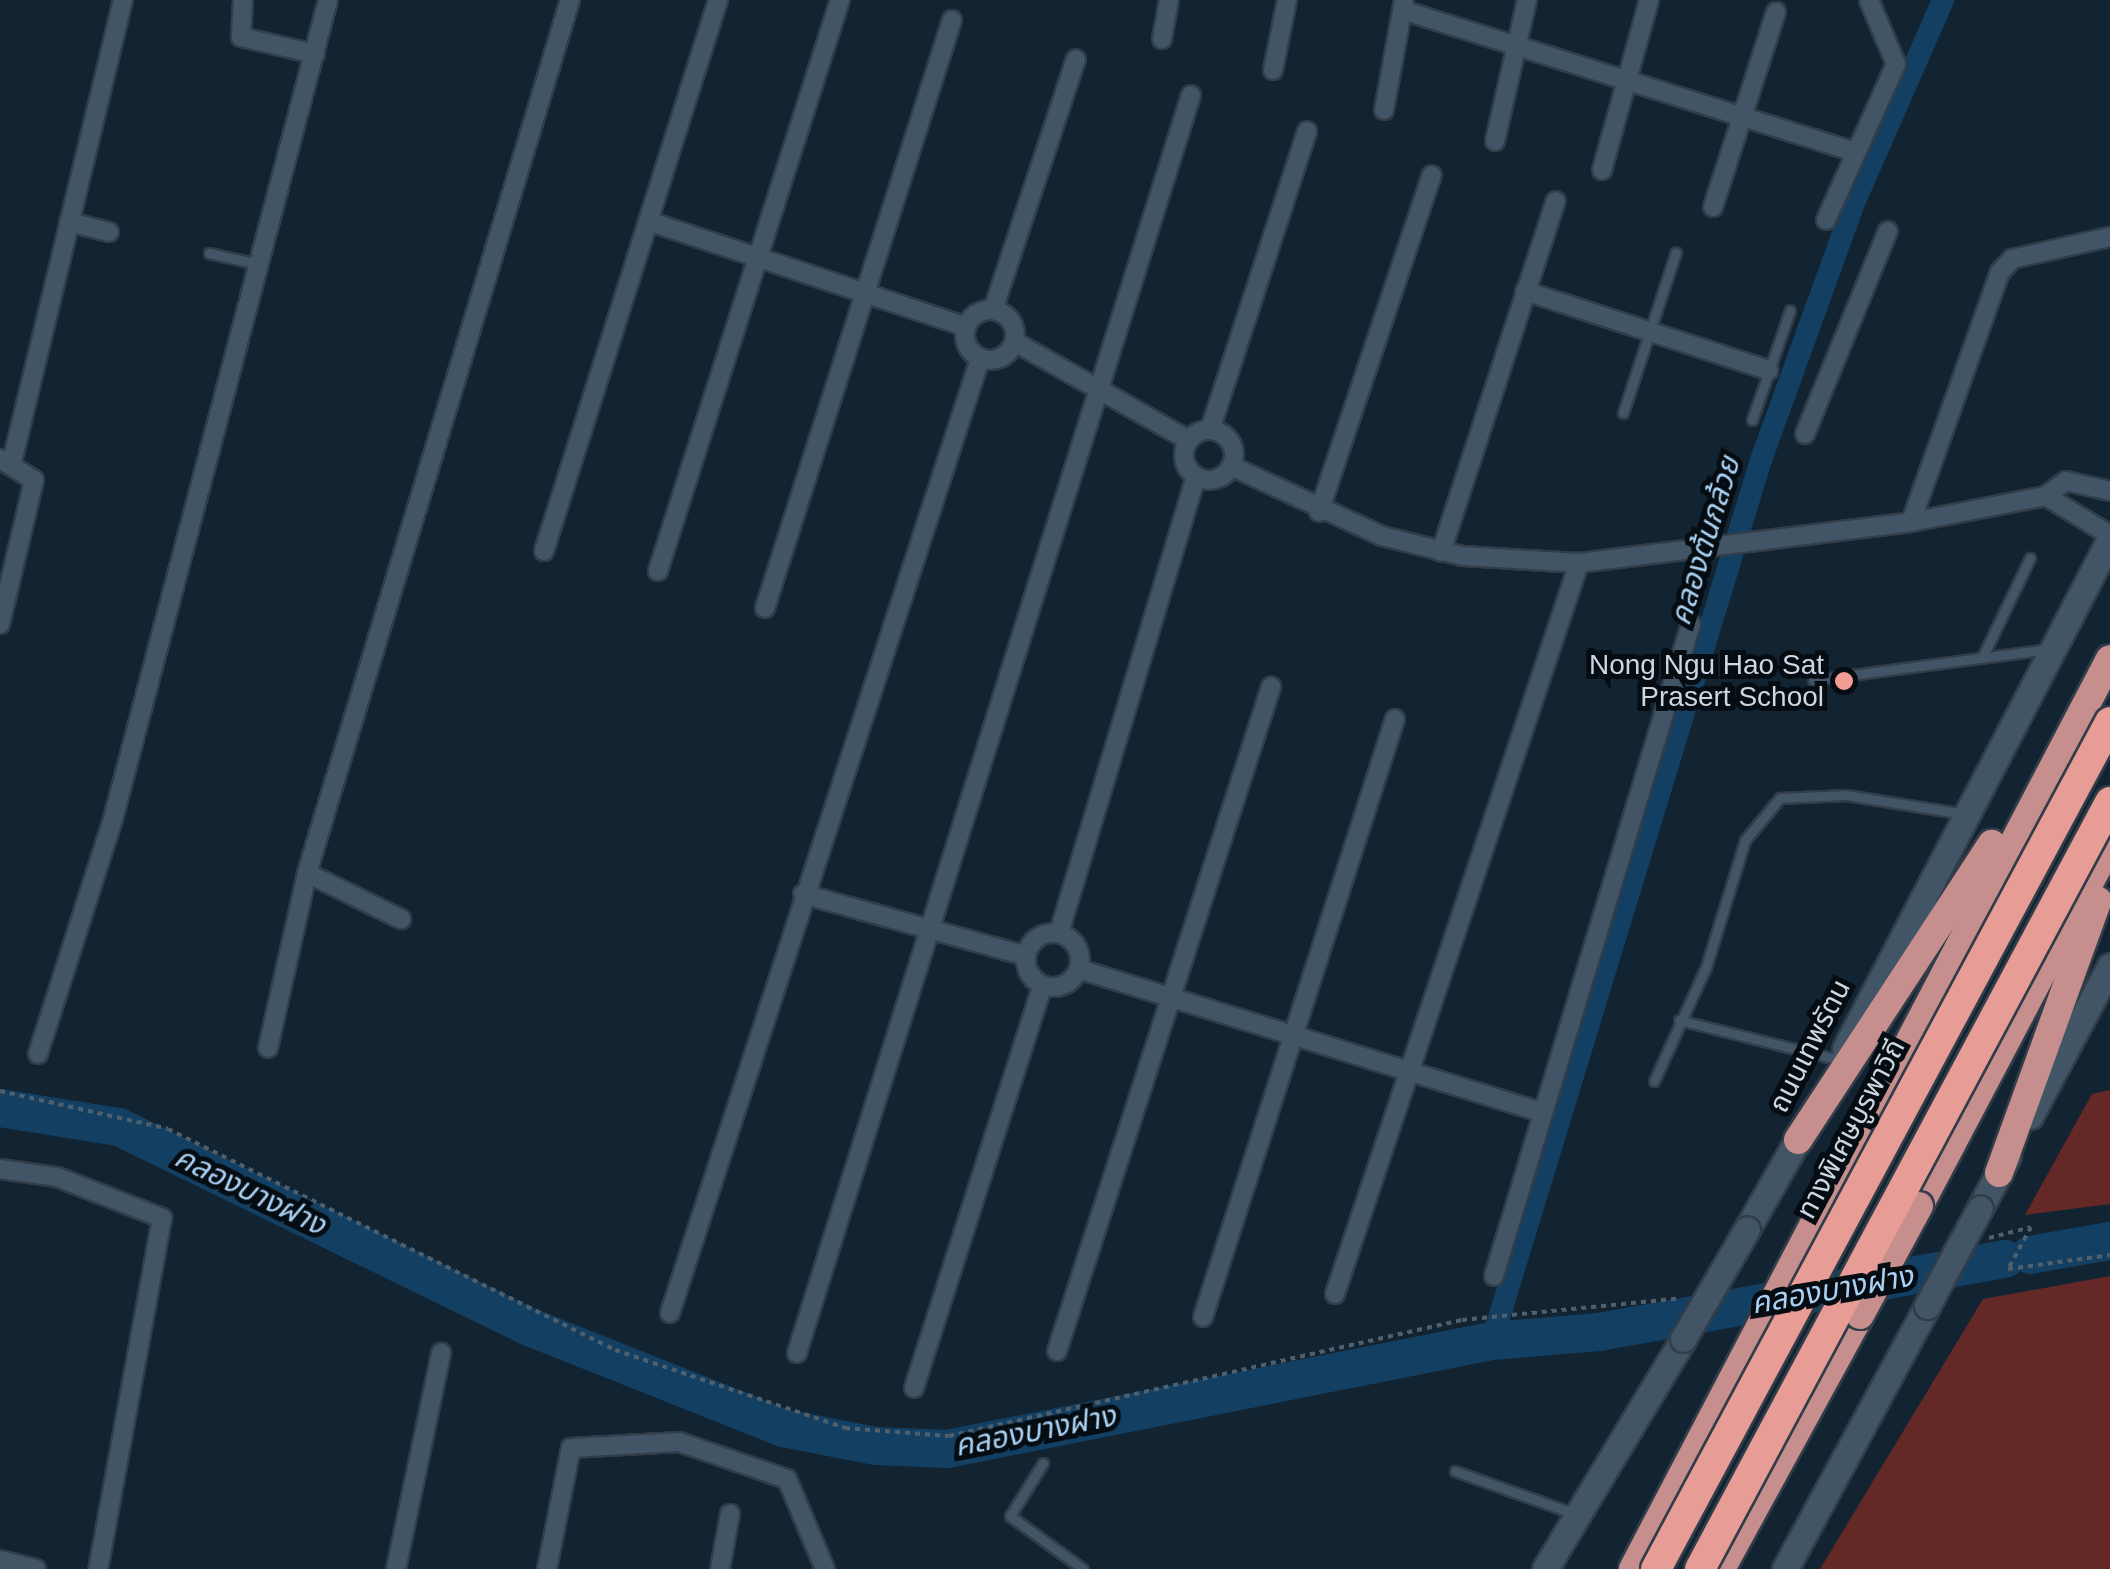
<!DOCTYPE html>
<html>
<head>
<meta charset="utf-8">
<style>
	body { margin:0 }
	#map { position:relative; width:2110px; height:1569px; overflow:hidden; background:#122332; font-family:Arial,"Noto Sans Thai",sans-serif }
	div>[style] { position:absolute }
	.green>* { inset:0; background:#642926 }
	.canal>* { height:22px; margin:-11px; padding:0 11px; transform-origin:11px; border-radius:11px; background:#134062 }
	.river>* { height:38px; margin:-19px; padding:0 19px; transform-origin:19px; border-radius:19px; background:#134062 }
	.path>* { height:4px; margin-top:-2px; transform-origin:0; background:repeating-linear-gradient(90deg,#505f6c 0 5px,transparent 0 10px) }
	.roads { filter:drop-shadow(2px 0 #313d49) drop-shadow(-2px 0 #313d49) drop-shadow(0 2px #313d49) drop-shadow(0 -2px #313d49) }
	.service>* { height:9px; margin:-4.5px; padding:0 4.5px; transform-origin:4.5px; border-radius:4.5px; background:#425566 }
	.minor>* { height:18px; margin:-9px; padding:0 9px; transform-origin:9px; border-radius:9px; background:#425566 }
	.minor>.ring { margin:-9px; padding:0; box-sizing:content-box; background:none; border:18px solid #425566; border-radius:50% }
	.secondary>* { height:25px; margin:-12.5px; padding:0 12.5px; transform-origin:12.5px; border-radius:12.5px; background:#425566 }
	.trunk>* { height:28px; margin:-14px; padding:0 14px; transform-origin:14px; border-radius:14px; background:#c68e8c }
	.bridges { filter:drop-shadow(2px 0 #313d49) drop-shadow(-2px 0 #313d49) drop-shadow(0 2px #313d49) drop-shadow(0 -2px #313d49) }
	.secondary-bridge>* { height:25px; margin:-12.5px; padding:0 12.5px; transform-origin:12.5px; border-radius:12.5px; background:#425566 }
	.trunk-bridge>* { height:28px; margin:-14px; padding:0 14px; transform-origin:14px; border-radius:14px; background:#c68e8c }
	.motorway-bridge>* { height:30px; margin:-15px; padding:0 15px; transform-origin:15px; border-radius:15px; background:#e79d96 }
	.dots>* { width:28px; height:28px; translate:-50% -50%; box-sizing:border-box; border:5px solid #050c12; border-radius:50% }
	span { translate:-50% -50%; white-space:nowrap; text-align:center; line-height:1.15; -webkit-text-stroke:10px #050c12; paint-order:stroke }
	.poi-label { font-size:28px; color:#ccd7e1 }
	.right { translate:-100% -50%; text-align:right }
	.street-label { font-size:28px; color:#ccd7e1 }
	.water-label { font-size:30px; color:#aad0f2; font-style:italic }
</style>
</head>
<body>
<div id="map">
	<div class="green">
		<div style="clip-path:polygon(2110px 1090px,2110px 1204px,2025px 1215px,2092px 1094px)"></div>
		<div style="clip-path:polygon(2110px 1276px,2110px 1569px,1820px 1569px,1983px 1299px)"></div>
	</div>
	<div class="canal">
		<div style="left:1492px;top:1341px;width:921px;rotate:-73.02deg"></div>
		<div style="left:1761px;top:460px;width:273px;rotate:-70.1deg"></div>
		<div style="left:1854px;top:203px;width:222px;rotate:-66.3deg"></div>
	</div>
	<div class="river">
		<div style="left:0;top:1108px;width:121px;rotate:9.1deg"></div>
		<div style="left:119px;top:1127px;width:454px;rotate:26deg"></div>
		<div style="left:527px;top:1326px;width:276px;rotate:21.7deg"></div>
		<div style="left:783px;top:1428px;width:95px;rotate:11deg"></div>
		<div style="left:876px;top:1446px;width:71px;rotate:2.4deg"></div>
		<div style="left:947px;top:1449px;width:556px;rotate:-11.21deg"></div>
		<div style="left:1492px;top:1341px;width:107px;rotate:-4.8deg"></div>
		<div style="left:1599px;top:1332px;width:413px;rotate:-10.2deg"></div>
		<div style="left:2030px;top:1255px;width:81px;rotate:-9.9deg"></div>
	</div>
	<div class="path">
		<div style="left:0;top:1091px;width:172px;rotate:12.7deg"></div>
		<div style="left:168px;top:1129px;width:499px;rotate:26.3deg"></div>
		<div style="left:615px;top:1350px;width:243px;rotate:18.7deg"></div>
		<div style="left:845px;top:1428px;width:104px;rotate:4.4deg"></div>
		<div style="left:949px;top:1436px;width:526px;rotate:-12.74deg"></div>
		<div style="left:1462px;top:1320px;width:220px;rotate:-5.7deg"></div>
		<div style="left:1989px;top:1238px;width:43px;rotate:-14.7deg"></div>
		<div style="left:2031px;top:1227px;width:48px;rotate:118.7deg"></div>
		<div style="left:2008px;top:1269px;width:103px;rotate:-7.8deg"></div>
	</div>
	<div class="roads">
		<div class="service">
			<div style="left:209px;top:253px;width:50px;rotate:12.7deg"></div>
			<div style="left:1623px;top:413px;width:169px;rotate:-71.8deg"></div>
			<div style="left:1752px;top:420px;width:116px;rotate:-70.9deg"></div>
			<div style="left:1982px;top:658px;width:111px;rotate:-64.4deg"></div>
			<div style="left:1813px;top:680px;width:237px;rotate:-7.5deg"></div>
			<div style="left:1679px;top:1020px;width:166px;rotate:14deg"></div>
			<div style="left:1654px;top:1081px;width:125px;rotate:-65.5deg"></div>
			<div style="left:1706px;top:967px;width:133px;rotate:-72.9deg"></div>
			<div style="left:1745px;top:840px;width:55px;rotate:-50.2deg"></div>
			<div style="left:1780px;top:798px;width:66px;rotate:-2.6deg"></div>
			<div style="left:1846px;top:795px;width:120px;rotate:9.1deg"></div>
			<div style="left:1043px;top:1463px;width:62px;rotate:121.9deg"></div>
			<div style="left:1010px;top:1516px;width:90px;rotate:36deg"></div>
			<div style="left:1455px;top:1471px;width:127px;rotate:19.7deg"></div>
		</div>
		<div class="minor">
			<div style="left:243px;top:0;width:37px;rotate:93deg"></div>
			<div style="left:241px;top:37px;width:76px;rotate:12.9deg"></div>
			<div style="left:1402px;top:10px;width:476px;rotate:17.4deg"></div>
			<div style="left:1162px;top:39px;width:40px;rotate:-80deg"></div>
			<div style="left:1273px;top:70px;width:71px;rotate:-78.7deg"></div>
			<div style="left:1384px;top:110px;width:112px;rotate:-79.7deg"></div>
			<div style="left:1495px;top:141px;width:145px;rotate:-77.2deg"></div>
			<div style="left:1602px;top:170px;width:176px;rotate:-74.5deg"></div>
			<div style="left:1713px;top:207px;width:205px;rotate:-72.1deg"></div>
			<div style="left:1826px;top:220px;width:171px;rotate:-65.8deg"></div>
			<div style="left:1896px;top:64px;width:69px;rotate:-112.9deg"></div>
			<div style="left:648px;top:221px;width:335px;rotate:18.4deg"></div>
			<div style="left:69px;top:222px;width:41px;rotate:14deg"></div>
			<div style="left:1525px;top:291px;width:256px;rotate:18deg"></div>
			<div class="ring" style="left:965px;top:310px;width:32px;height:32px"></div>
			<div style="left:993px;top:310px;width:264px;rotate:-71.7deg"></div>
			<div style="left:1015px;top:342px;width:199px;rotate:29.5deg"></div>
			<div style="left:1210px;top:430px;width:314px;rotate:-72deg"></div>
			<div class="ring" style="left:1184px;top:430px;width:32px;height:32px"></div>
			<div style="left:1805px;top:434px;width:219px;rotate:-67.8deg"></div>
			<div style="left:12px;top:462px;width:475px;rotate:-76.5deg"></div>
			<div style="left:1231px;top:466px;width:166px;rotate:24.9deg"></div>
			<div style="left:1382px;top:536px;width:83px;rotate:13.9deg"></div>
			<div style="left:1463px;top:556px;width:116px;rotate:3.5deg"></div>
			<div style="left:1579px;top:563px;width:335px;rotate:-7deg"></div>
			<div style="left:1911px;top:522px;width:137px;rotate:-10.9deg"></div>
			<div style="left:2046px;top:496px;width:25px;rotate:-37deg"></div>
			<div style="left:2066px;top:481px;width:45px;rotate:12.8deg"></div>
			<div style="left:2046px;top:496px;width:75px;rotate:31.4deg"></div>
			<div style="left:1319px;top:512px;width:355px;rotate:-71.5deg"></div>
			<div style="left:1911px;top:522px;width:265px;rotate:-70.4deg"></div>
			<div style="left:2000px;top:272px;width:18px;rotate:-47deg"></div>
			<div style="left:2012px;top:259px;width:100px;rotate:-12.7deg"></div>
			<div style="left:544px;top:551px;width:578px;rotate:-72.47deg"></div>
			<div style="left:1441px;top:552px;width:369px;rotate:-71.9deg"></div>
			<div style="left:658px;top:571px;width:599px;rotate:-72.32deg"></div>
			<div style="left:765px;top:608px;width:617px;rotate:-72.36deg"></div>
			<div style="left:0;top:624px;width:148px;rotate:-76.7deg"></div>
			<div style="left:34px;top:480px;width:40px;rotate:-148deg"></div>
			<div style="left:307px;top:873px;width:105px;rotate:26.1deg"></div>
			<div style="left:803px;top:894px;width:231px;rotate:15.5deg"></div>
			<div class="ring" style="left:1026px;top:933px;width:36px;height:36px"></div>
			<div style="left:1059px;top:933px;width:476px;rotate:-73.3deg"></div>
			<div style="left:1079px;top:969px;width:484px;rotate:17.2deg"></div>
			<div style="left:268px;top:1048px;width:179px;rotate:-77.4deg"></div>
			<div style="left:307px;top:873px;width:912px;rotate:-73.23deg"></div>
			<div style="left:38px;top:1054px;width:247px;rotate:-72.3deg"></div>
			<div style="left:113px;top:819px;width:847px;rotate:-75.29deg"></div>
			<div style="left:0;top:1169px;width:58px;rotate:8deg"></div>
			<div style="left:57px;top:1177px;width:113px;rotate:21.3deg"></div>
			<div style="left:162px;top:1218px;width:357px;rotate:100.3deg"></div>
			<div style="left:1494px;top:1276px;width:681px;rotate:-73.19deg"></div>
			<div style="left:1335px;top:1294px;width:771px;rotate:-71.54deg"></div>
			<div style="left:670px;top:1313px;width:1003px;rotate:-72deg"></div>
			<div style="left:1203px;top:1317px;width:628px;rotate:-72.2deg"></div>
			<div style="left:1057px;top:1351px;width:698px;rotate:-72.14deg"></div>
			<div style="left:797px;top:1353px;width:1318px;rotate:-72.61deg"></div>
			<div style="left:914px;top:1388px;width:422px;rotate:-72.3deg"></div>
			<div style="left:0;top:1560px;width:37px;rotate:14deg"></div>
			<div style="left:396px;top:1569px;width:221px;rotate:-78.2deg"></div>
			<div style="left:547px;top:1569px;width:123px;rotate:-78.8deg"></div>
			<div style="left:571px;top:1448px;width:108px;rotate:-3.2deg"></div>
			<div style="left:679px;top:1442px;width:114px;rotate:18.9deg"></div>
			<div style="left:787px;top:1479px;width:98px;rotate:67.1deg"></div>
			<div style="left:720px;top:1569px;width:56px;rotate:-79.7deg"></div>
		</div>
		<div class="secondary">
			<div style="left:1845px;top:1049px;width:575px;rotate:-62.54deg"></div>
			<div style="left:2030px;top:1116px;width:170px;rotate:-61.9deg"></div>
			<div style="left:1980px;top:1208px;width:59px;rotate:-61.7deg"></div>
			<div style="left:1747px;top:1229px;width:120px;rotate:-60.4deg"></div>
			<div style="left:1545px;top:1569px;width:268px;rotate:-59deg"></div>
			<div style="left:1785px;top:1569px;width:299px;rotate:-61.6deg"></div>
		</div>
		<div class="trunk">
			<div style="left:1798px;top:1140px;width:354px;rotate:-56.8deg"></div>
			<div style="left:1999px;top:1173px;width:290px;rotate:-70.1deg"></div>
			<div style="left:1919px;top:1206px;width:409px;rotate:-62.2deg"></div>
			<div style="left:1633px;top:1569px;width:1027px;rotate:-62.34deg"></div>
			<div style="left:1721px;top:1569px;width:290px;rotate:-61.3deg"></div>
		</div>
	</div>
	<div class="bridges">
		<div class="secondary-bridge">
			<div style="left:1927px;top:1306px;width:111px;rotate:-61.6deg"></div>
			<div style="left:1683px;top:1339px;width:127px;rotate:-59.8deg"></div>
		</div>
		<div class="trunk-bridge">
			<div style="left:1860px;top:1315px;width:124px;rotate:-61.6deg"></div>
		</div>
		<div class="motorway-bridge">
			<div style="left:1656px;top:1569px;width:961px;rotate:-61.81deg"></div>
			<div style="left:1700px;top:1569px;width:870px;rotate:-61.87deg"></div>
		</div>
	</div>
	<div class="dots">
		<div style="left:1844px;top:681px;background:#f59c94"></div>
	</div>
	<div class="poi-label">
		<span class="right" style="left:1824px;top:681px">Nong Ngu Hao Sat<br>Prasert School</span>
	</div>
	<div class="street-label">
		<span style="left:1810px;top:1046px;rotate:-63deg">ถนนเทพรัตน</span>
		<span style="left:1851px;top:1129px;rotate:-62deg">ทางพิเศษบูรพาวิถี</span>
	</div>
	<div class="water-label">
		<span style="left:1705px;top:541px;rotate:-73deg">คลองต้นกล้วย</span>
		<span style="left:250px;top:1191px;rotate:26deg">คลองบางฝาง</span>
		<span style="left:1832px;top:1290px;rotate:-10deg">คลองบางฝาง</span>
		<span style="left:1035px;top:1431px;rotate:-11deg">คลองบางฝาง</span>
	</div>
</div>
</body>
</html>
